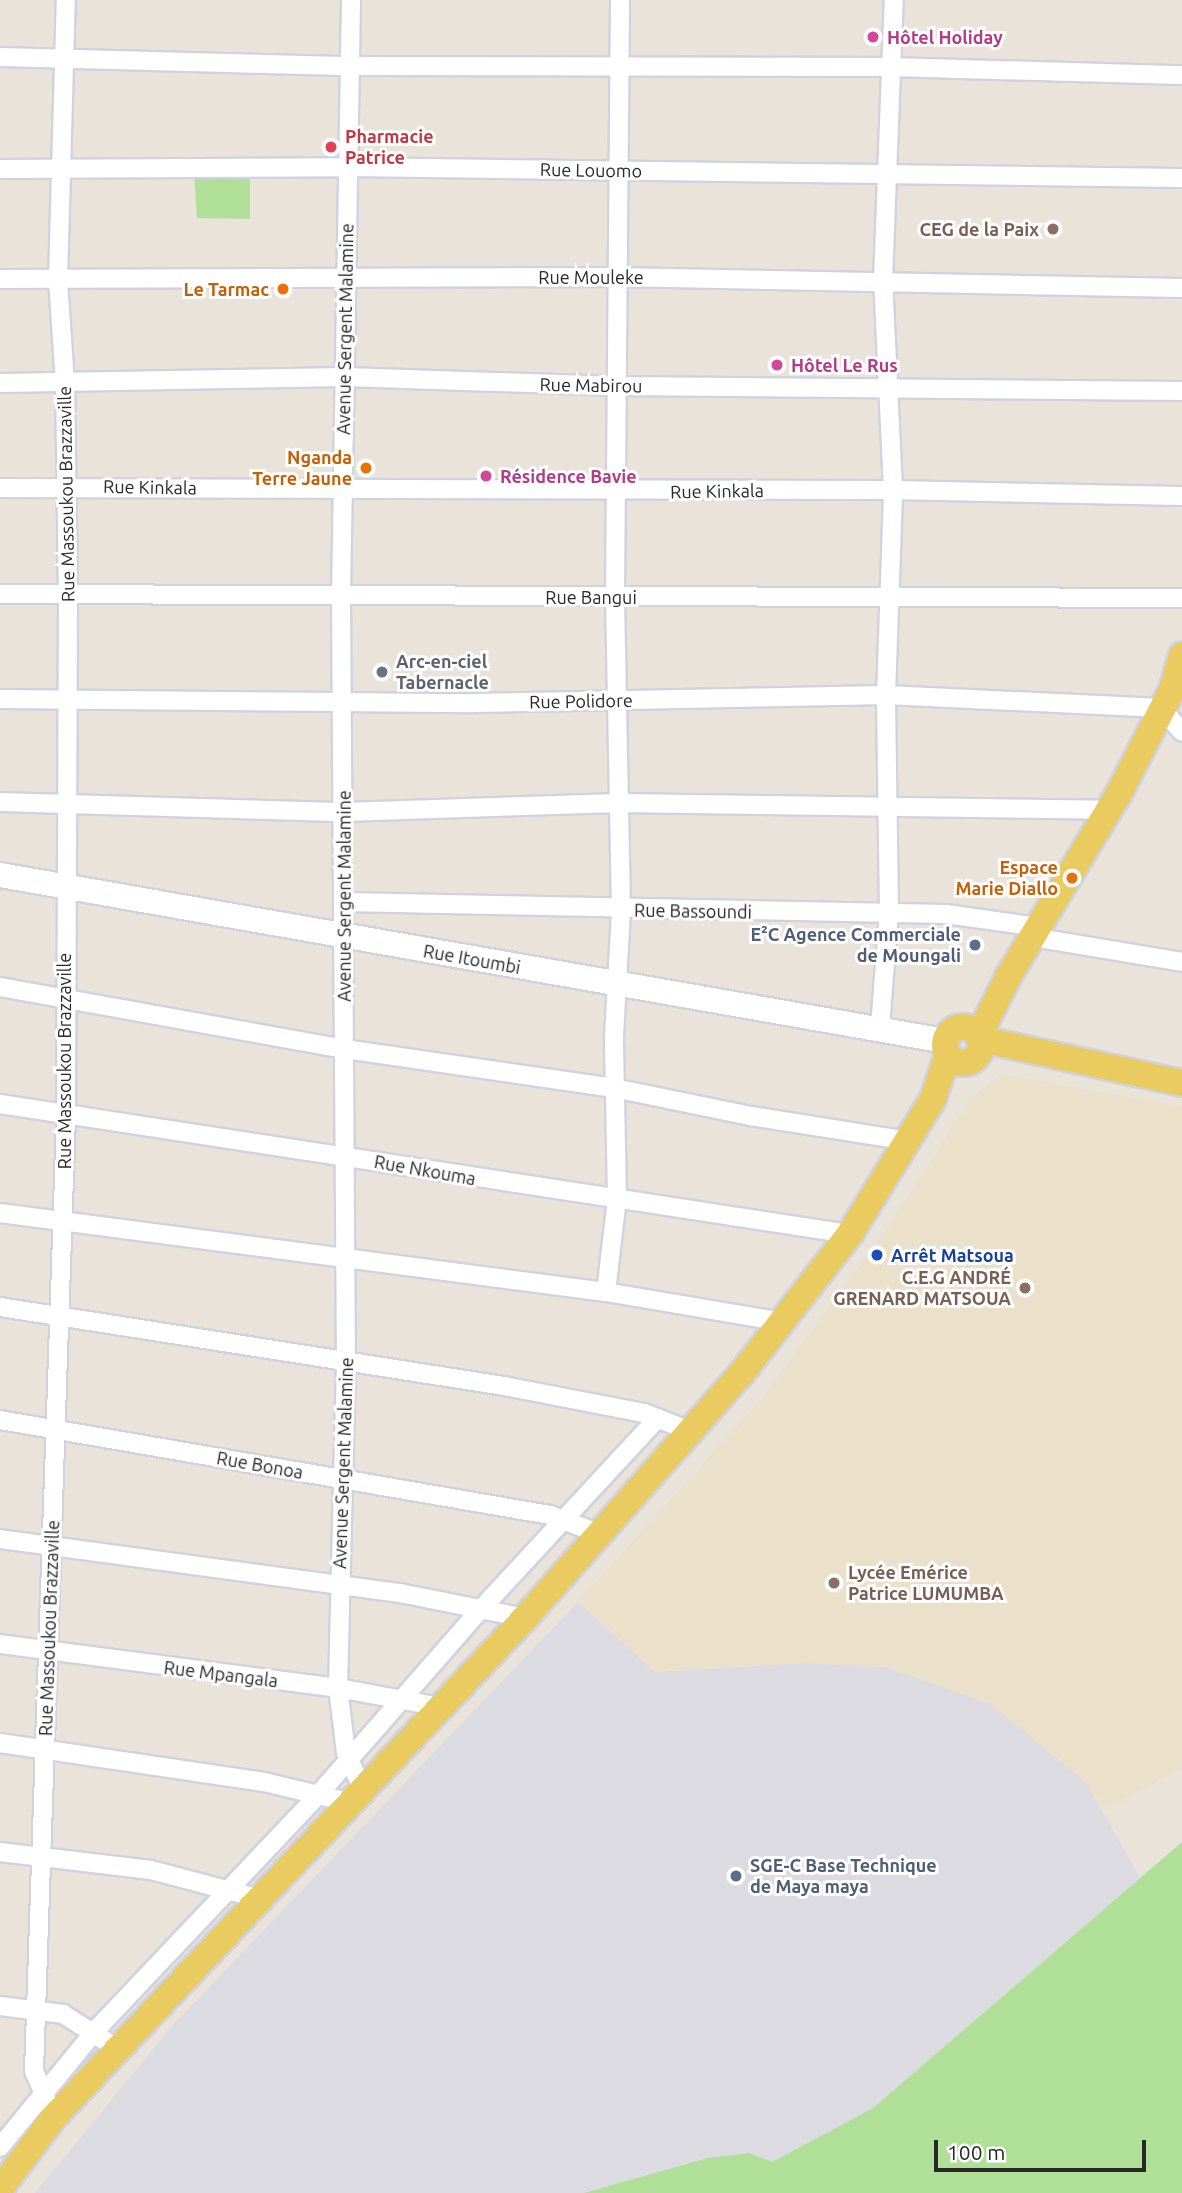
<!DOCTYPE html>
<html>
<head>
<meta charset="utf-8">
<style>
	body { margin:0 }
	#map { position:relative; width:1182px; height:2193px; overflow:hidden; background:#eae3da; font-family:Ubuntu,sans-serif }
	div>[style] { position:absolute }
	.industrial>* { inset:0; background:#dddbe2 }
	.education>* { inset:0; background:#ebe1ca }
	.green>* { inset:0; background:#b0df98 }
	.roads { filter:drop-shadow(2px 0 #cfd3e1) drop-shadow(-2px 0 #cfd3e1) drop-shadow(0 2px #cfd3e1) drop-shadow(0 -2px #cfd3e1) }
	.street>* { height:18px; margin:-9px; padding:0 9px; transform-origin:9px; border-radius:9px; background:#fff }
	.secondary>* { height:24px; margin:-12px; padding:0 12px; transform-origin:12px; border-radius:12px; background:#fff }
	.primary>* { height:26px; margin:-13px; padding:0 13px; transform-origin:13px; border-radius:13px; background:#eacb5f }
	.primary>.ring { margin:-13px; padding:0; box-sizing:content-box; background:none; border:26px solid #eacb5f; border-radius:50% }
	.dots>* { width:19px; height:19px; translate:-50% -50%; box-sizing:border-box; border:4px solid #fff; border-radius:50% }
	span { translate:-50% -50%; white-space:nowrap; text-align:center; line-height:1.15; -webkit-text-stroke:6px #fff; paint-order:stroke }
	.hotel-label { font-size:18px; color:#b23c85; font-weight:700 }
	.left { translate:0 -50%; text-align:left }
	.health-label { font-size:18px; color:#be3a42; font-weight:700 }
	.street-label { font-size:18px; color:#282828 }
	.education-label { font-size:18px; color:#785e54; font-weight:700 }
	.right { translate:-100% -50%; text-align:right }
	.food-label { font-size:18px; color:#c56008; font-weight:700 }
	.worship-label { font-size:18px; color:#5b616d; font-weight:700 }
	.service-label { font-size:18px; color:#4e5e75; font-weight:700 }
	.transit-label { font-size:18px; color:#164399; font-weight:700 }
	.scale { position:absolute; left:934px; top:2140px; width:212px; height:32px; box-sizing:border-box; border:4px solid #282828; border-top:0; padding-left:9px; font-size:21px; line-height:24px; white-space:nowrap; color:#282828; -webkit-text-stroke:5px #fff; paint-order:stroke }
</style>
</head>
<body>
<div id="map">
	<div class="industrial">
		<div style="clip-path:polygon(578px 1602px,655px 1672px,805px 1663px,886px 1667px,991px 1704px,1086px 1782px,1140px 1878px,873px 2108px,772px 2162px,684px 2193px,35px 2193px,172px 2026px)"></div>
	</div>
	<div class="education">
		<div style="clip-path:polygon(1001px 1074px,1182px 1106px,1182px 1768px,1105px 1810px,1086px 1782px,991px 1704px,886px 1667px,805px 1663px,655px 1672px,578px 1602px,759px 1402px,883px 1235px,971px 1098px)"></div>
	</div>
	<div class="green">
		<div style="clip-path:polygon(194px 171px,218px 171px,220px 178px,250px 177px,250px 219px,197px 218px)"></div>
		<div style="clip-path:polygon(1182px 1842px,1182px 2193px,584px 2193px,708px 2158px,749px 2153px,772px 2162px,873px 2108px)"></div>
	</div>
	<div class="roads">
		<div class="street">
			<div style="left:351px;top:0;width:594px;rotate:90.96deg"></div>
			<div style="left:341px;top:594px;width:766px;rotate:89.63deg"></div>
			<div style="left:346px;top:1360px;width:328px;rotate:91.4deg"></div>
			<div style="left:338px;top:1688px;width:65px;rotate:83deg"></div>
			<div style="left:346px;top:1753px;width:38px;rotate:65deg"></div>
			<div style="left:0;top:57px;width:351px;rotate:1.5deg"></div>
			<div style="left:351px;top:66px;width:540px;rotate:0.11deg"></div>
			<div style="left:891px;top:67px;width:291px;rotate:1.6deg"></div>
			<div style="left:0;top:169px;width:347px;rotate:-0.3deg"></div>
			<div style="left:347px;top:167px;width:835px;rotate:0.75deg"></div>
			<div style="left:0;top:279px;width:618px;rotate:-0.19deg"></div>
			<div style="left:618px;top:277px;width:564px;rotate:1.12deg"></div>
			<div style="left:0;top:383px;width:346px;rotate:-1deg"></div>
			<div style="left:346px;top:377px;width:272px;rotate:1.9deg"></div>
			<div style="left:618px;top:386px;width:564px;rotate:0.51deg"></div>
			<div style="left:0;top:488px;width:893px;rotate:0.13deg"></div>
			<div style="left:893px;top:490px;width:289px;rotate:1.2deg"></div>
			<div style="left:0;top:594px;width:1182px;rotate:0.19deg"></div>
			<div style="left:0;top:699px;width:473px;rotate:0.5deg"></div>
			<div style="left:473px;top:703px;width:413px;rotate:-1.1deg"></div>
			<div style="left:886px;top:695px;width:276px;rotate:2.7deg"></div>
			<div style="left:1170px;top:718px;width:18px;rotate:49deg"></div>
			<div style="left:0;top:802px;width:344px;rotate:1.7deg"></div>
			<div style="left:344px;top:812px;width:275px;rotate:-1.9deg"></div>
			<div style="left:619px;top:803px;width:491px;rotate:0.8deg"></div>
			<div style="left:345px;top:902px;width:601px;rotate:1.14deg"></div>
			<div style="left:946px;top:914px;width:94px;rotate:8deg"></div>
			<div style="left:1033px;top:937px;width:151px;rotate:9.5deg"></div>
			<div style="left:0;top:987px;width:350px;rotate:10.2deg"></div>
			<div style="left:344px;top:1049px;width:273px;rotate:8.2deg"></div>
			<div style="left:614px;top:1088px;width:140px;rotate:11.6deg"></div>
			<div style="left:751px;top:1116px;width:159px;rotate:9deg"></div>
			<div style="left:880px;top:1027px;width:114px;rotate:-85.5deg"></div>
			<div style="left:889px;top:913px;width:218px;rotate:-90.8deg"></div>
			<div style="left:886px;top:695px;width:205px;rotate:-88deg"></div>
			<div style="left:893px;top:490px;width:210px;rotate:-92.7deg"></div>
			<div style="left:883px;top:280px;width:280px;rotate:-87.8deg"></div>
			<div style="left:0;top:1104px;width:860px;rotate:8.7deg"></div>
			<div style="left:0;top:1213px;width:611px;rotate:7.43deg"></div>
			<div style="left:606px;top:1292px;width:180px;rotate:9.6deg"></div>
			<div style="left:606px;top:1292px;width:94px;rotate:-83.3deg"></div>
			<div style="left:617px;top:1199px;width:163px;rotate:-91.1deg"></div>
			<div style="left:614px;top:1036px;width:126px;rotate:-86.8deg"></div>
			<div style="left:621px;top:910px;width:313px;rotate:-91.1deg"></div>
			<div style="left:615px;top:597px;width:597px;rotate:-89.52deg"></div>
			<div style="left:0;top:1307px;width:510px;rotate:8.91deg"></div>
			<div style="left:504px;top:1386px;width:143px;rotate:10.9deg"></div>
			<div style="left:644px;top:1413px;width:49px;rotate:21.4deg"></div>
			<div style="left:0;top:1420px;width:558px;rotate:9.8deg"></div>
			<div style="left:550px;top:1515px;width:53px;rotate:20.8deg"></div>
			<div style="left:0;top:1539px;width:404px;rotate:7.7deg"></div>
			<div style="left:400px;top:1593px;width:127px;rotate:11.3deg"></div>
			<div style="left:0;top:1644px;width:341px;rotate:7.4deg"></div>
			<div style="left:338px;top:1688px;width:105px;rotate:10.5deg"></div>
			<div style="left:0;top:1743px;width:267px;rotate:8.4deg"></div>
			<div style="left:264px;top:1782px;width:86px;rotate:13.4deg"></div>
			<div style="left:0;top:1852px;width:152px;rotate:6.8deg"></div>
			<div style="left:151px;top:1870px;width:114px;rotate:14.8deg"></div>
			<div style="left:0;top:2006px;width:64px;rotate:7.2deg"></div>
			<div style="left:63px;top:2014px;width:67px;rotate:32.7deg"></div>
			<div style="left:54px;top:2117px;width:50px;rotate:-113.5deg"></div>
			<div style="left:34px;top:2071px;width:957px;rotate:-88.08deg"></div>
			<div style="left:66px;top:1115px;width:520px;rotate:-89.78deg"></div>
			<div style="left:68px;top:595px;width:212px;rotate:-90.8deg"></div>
			<div style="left:65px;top:383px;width:104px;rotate:-93.9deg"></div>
			<div style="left:58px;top:279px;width:279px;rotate:-88.4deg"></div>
			<div style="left:0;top:2147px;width:149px;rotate:-50.7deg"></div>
			<div style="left:94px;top:2032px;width:326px;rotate:-46.6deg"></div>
			<div style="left:318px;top:1795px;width:247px;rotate:-48.8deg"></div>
			<div style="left:481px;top:1609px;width:260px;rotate:-47.2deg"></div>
		</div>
		<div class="secondary">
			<div style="left:0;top:875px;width:959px;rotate:9.96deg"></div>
		</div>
		<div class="primary">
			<div class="ring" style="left:945px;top:1027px;width:10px;height:10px"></div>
			<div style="left:979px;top:1035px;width:65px;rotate:-63.4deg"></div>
			<div style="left:1008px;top:977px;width:213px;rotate:-58.9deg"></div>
			<div style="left:1118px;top:795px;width:118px;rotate:-62.8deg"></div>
			<div style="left:1172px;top:690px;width:36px;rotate:-74deg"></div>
			<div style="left:980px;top:1039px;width:207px;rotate:12.3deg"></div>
			<div style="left:0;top:2189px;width:90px;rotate:-53.1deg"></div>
			<div style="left:54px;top:2117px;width:686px;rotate:-46.65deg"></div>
			<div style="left:525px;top:1618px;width:327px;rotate:-48.5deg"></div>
			<div style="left:742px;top:1373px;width:176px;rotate:-52.2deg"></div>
			<div style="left:850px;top:1234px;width:158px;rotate:-58.4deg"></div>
			<div style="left:933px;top:1099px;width:47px;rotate:-71.6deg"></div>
		</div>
	</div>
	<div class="dots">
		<div style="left:873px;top:37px;background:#d1479c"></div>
		<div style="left:331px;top:147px;background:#e0444e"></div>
		<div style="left:1053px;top:229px;background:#8d6e63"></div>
		<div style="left:283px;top:289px;background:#e8710a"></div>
		<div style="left:777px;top:365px;background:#d1479c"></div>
		<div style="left:366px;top:468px;background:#e8710a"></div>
		<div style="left:486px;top:476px;background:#d1479c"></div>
		<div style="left:382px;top:672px;background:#6b7280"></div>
		<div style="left:1072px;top:878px;background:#e8710a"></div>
		<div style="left:975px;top:945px;background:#5c6f8a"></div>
		<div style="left:877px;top:1255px;background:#1a4fb4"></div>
		<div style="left:1025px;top:1288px;background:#8d6e63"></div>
		<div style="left:834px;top:1583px;background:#8d6e63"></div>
		<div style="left:736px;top:1876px;background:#5c6f8a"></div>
	</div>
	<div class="hotel-label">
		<span class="left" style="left:887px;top:37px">Hôtel Holiday</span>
		<span class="left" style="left:791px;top:365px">Hôtel Le Rus</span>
		<span class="left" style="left:500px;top:476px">Résidence Bavie</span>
	</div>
	<div class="health-label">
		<span class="left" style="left:345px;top:147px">Pharmacie<br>Patrice</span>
	</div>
	<div class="street-label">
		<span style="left:591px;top:170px;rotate:1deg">Rue Louomo</span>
		<span style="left:591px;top:277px">Rue Mouleke</span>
		<span style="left:345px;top:329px;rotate:-89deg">Avenue Sergent Malamine</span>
		<span style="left:591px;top:385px;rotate:1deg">Rue Mabirou</span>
		<span style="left:150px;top:487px;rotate:1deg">Rue Kinkala</span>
		<span style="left:717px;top:491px;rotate:-1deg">Rue Kinkala</span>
		<span style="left:66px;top:494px;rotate:-91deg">Rue Massoukou Brazzaville</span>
		<span style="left:591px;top:597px">Rue Bangui</span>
		<span style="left:581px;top:701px;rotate:-1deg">Rue Polidore</span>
		<span style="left:344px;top:896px;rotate:-90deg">Avenue Sergent Malamine</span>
		<span style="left:693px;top:911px;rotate:1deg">Rue Bassoundi</span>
		<span style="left:472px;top:959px;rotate:10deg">Rue Itoumbi</span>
		<span style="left:64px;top:1061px;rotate:-90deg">Rue Massoukou Brazzaville</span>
		<span style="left:425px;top:1170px;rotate:10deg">Rue Nkouma</span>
		<span style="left:343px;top:1463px;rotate:-88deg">Avenue Sergent Malamine</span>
		<span style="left:260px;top:1465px;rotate:10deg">Rue Bonoa</span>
		<span style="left:49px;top:1628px;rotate:-88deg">Rue Massoukou Brazzaville</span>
		<span style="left:221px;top:1674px;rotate:7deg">Rue Mpangala</span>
	</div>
	<div class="education-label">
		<span class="right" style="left:1039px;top:229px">CEG de la Paix</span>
		<span class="right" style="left:1011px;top:1288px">C.E.G ANDRÉ<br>GRENARD MATSOUA</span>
		<span class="left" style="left:848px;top:1583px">Lycée Emérice<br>Patrice LUMUMBA</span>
	</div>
	<div class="food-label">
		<span class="right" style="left:269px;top:289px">Le Tarmac</span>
		<span class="right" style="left:352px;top:468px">Nganda<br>Terre Jaune</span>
		<span class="right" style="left:1058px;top:878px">Espace<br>Marie Diallo</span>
	</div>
	<div class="worship-label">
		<span class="left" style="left:396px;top:672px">Arc-en-ciel<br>Tabernacle</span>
	</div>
	<div class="service-label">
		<span class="right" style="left:961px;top:945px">E²C Agence Commerciale<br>de Moungali</span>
		<span class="left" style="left:750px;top:1876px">SGE-C Base Technique<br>de Maya maya</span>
	</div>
	<div class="transit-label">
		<span class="left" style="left:891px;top:1255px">Arrêt Matsoua</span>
	</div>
	<div class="scale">100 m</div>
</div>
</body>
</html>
